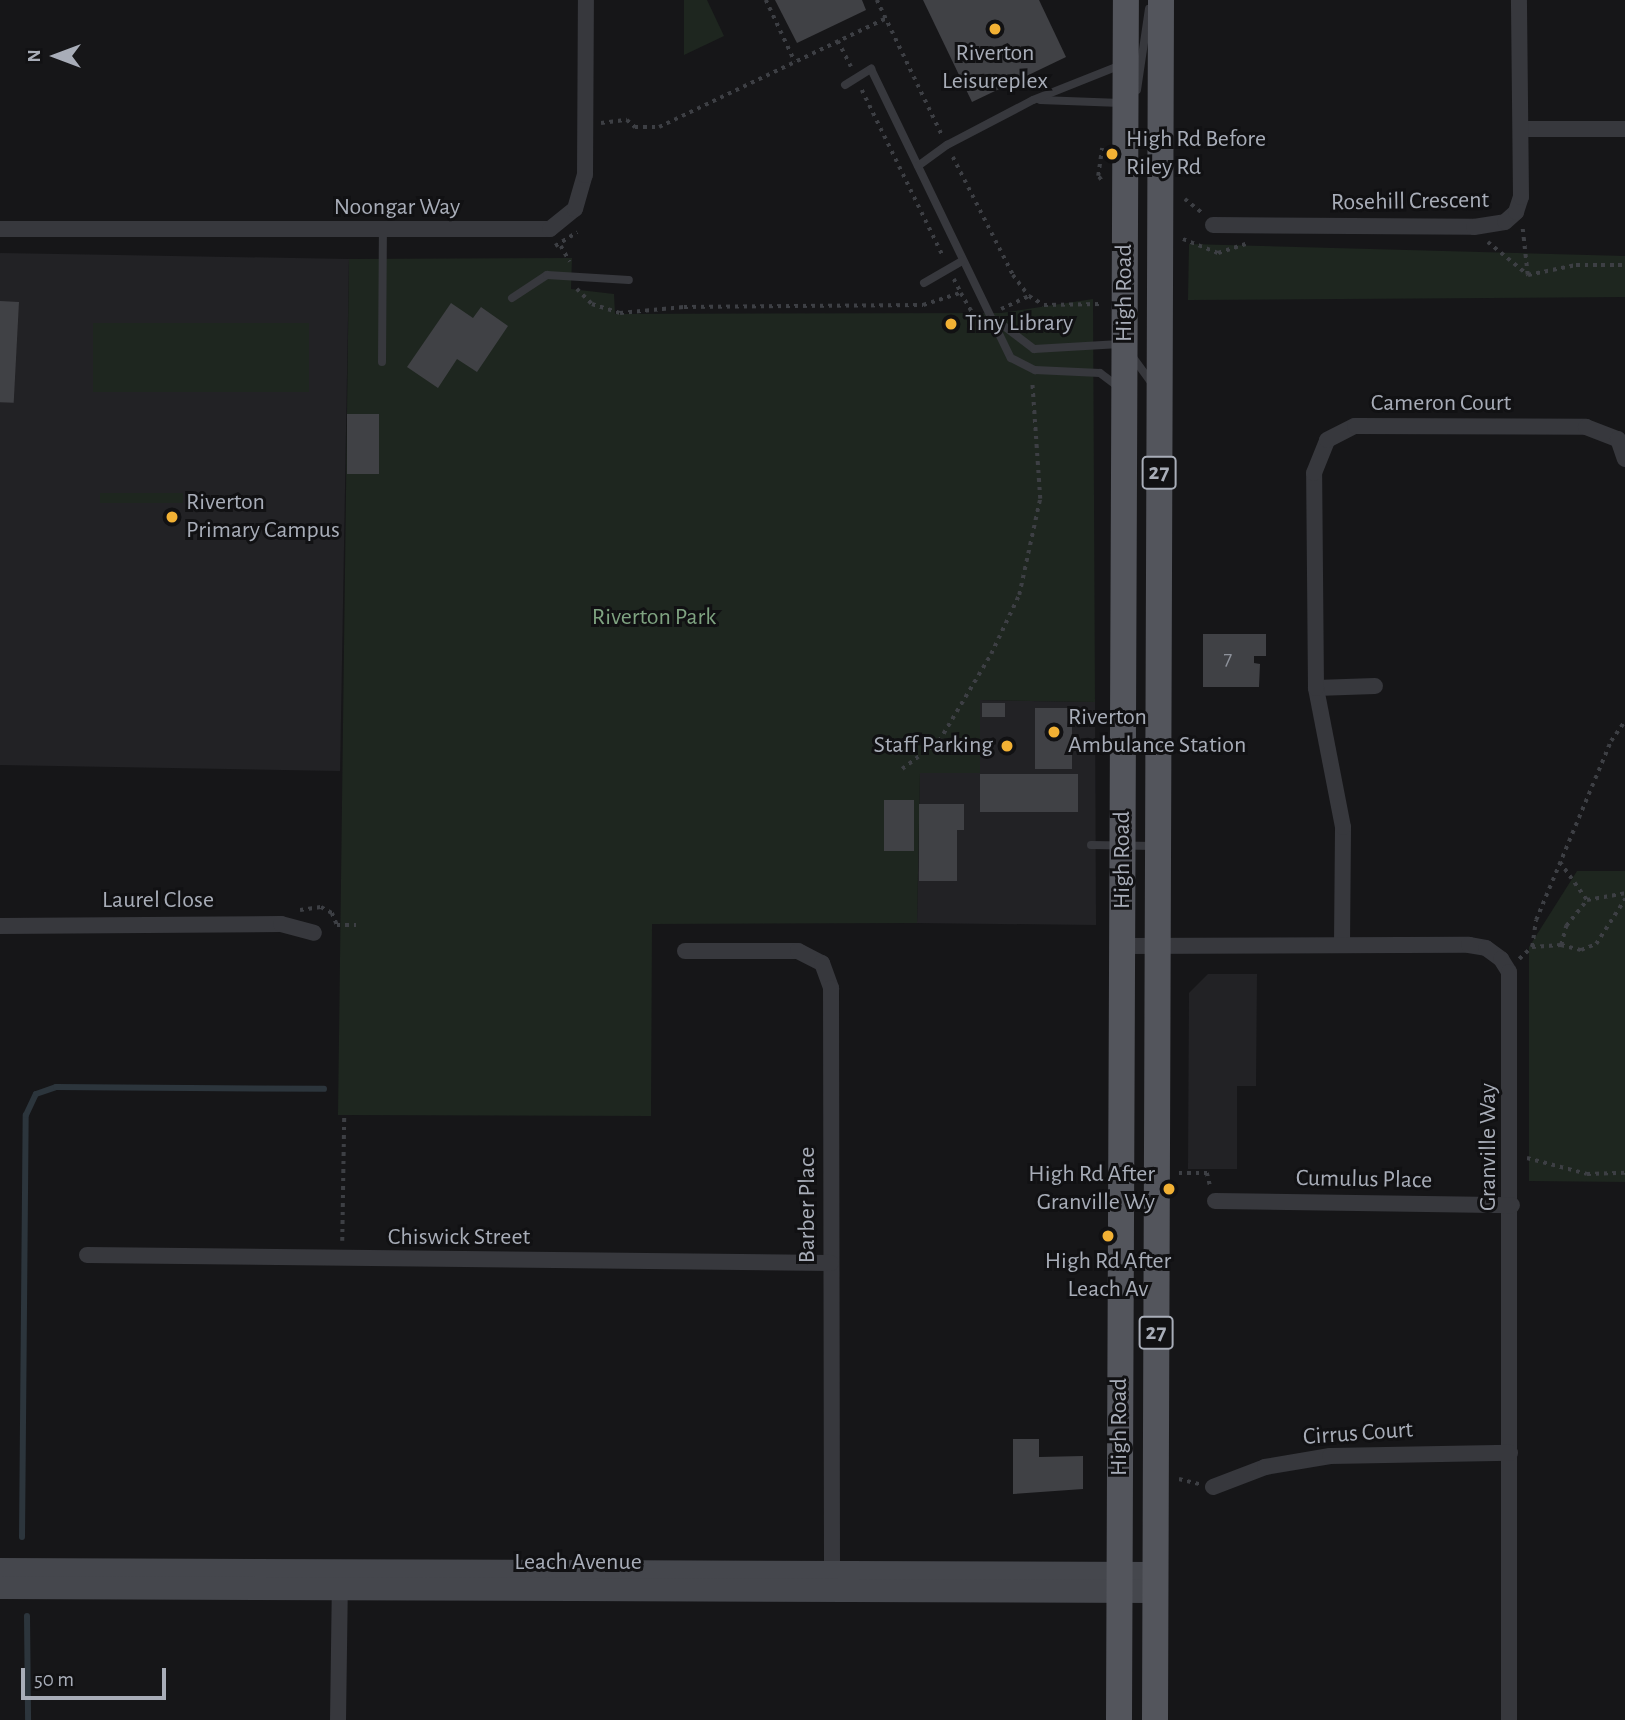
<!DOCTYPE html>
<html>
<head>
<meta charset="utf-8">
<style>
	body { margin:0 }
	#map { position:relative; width:1625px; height:1720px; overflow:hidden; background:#161618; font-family:"Alegreya Sans",sans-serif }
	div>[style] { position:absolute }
	.built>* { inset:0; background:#222225; transform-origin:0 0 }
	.green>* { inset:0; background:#1e261f; transform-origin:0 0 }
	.stream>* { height:6px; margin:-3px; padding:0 3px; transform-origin:3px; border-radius:3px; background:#2c353c }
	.building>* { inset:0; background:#404145; transform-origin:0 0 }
	.path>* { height:3.5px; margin-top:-1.75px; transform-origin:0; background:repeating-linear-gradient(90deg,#3d3f44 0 3.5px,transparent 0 8.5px) }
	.lane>* { height:8px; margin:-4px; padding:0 4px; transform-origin:4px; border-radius:4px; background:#37383d }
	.street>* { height:16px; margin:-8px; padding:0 8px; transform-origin:8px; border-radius:8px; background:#37383d }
	.secondary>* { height:23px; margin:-11.5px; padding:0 11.5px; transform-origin:11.5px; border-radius:11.5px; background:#45474d }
	.primary>* { height:26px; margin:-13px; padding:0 13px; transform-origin:13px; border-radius:13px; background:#53555c }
	.dots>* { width:19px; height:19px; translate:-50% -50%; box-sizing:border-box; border:4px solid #111113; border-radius:50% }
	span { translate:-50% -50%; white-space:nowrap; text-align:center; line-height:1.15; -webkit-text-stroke:6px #111113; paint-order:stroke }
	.number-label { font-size:21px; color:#8e929b }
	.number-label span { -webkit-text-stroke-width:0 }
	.shield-label span { padding:2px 5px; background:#111113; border:2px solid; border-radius:5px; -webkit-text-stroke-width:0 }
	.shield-label { font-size:23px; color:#a8adb8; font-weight:700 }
	.poi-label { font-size:24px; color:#a8adb8 }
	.left { translate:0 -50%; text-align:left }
	.right { translate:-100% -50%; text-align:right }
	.street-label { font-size:24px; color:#a8adb8 }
	.park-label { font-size:24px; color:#7fa381 }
	.north { position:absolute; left:21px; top:21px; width:70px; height:70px; -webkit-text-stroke:5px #111113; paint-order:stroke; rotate:270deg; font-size:19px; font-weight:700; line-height:28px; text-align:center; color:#a8adb8 }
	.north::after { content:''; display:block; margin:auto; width:24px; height:32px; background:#a8adb8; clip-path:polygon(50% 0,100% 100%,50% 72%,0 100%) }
	.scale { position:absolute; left:21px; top:1668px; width:145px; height:32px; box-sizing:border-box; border:4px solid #a8adb8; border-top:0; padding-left:9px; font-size:21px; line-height:24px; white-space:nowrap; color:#a8adb8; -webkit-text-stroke:5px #111113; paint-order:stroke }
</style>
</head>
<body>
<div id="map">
	<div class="built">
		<div style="left:349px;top:259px;width:512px;height:349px;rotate:91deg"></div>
		<div style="clip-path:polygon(980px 700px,1095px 702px,1096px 925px,917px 923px,920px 773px)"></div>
		<div style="clip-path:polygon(1208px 974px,1257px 974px,1256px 1086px,1237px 1086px,1237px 1169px,1188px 1169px,1189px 993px)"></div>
	</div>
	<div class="green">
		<div style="clip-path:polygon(684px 0,707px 0,724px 36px,684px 55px)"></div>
		<div style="clip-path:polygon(1189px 244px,1625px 256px,1625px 297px,1188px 300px)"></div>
		<div style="clip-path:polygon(572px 258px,571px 289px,614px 294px,615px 314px,1001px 313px,1093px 299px,1095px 702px,980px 700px,980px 773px,920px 773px,917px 923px,652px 924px,651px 1116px,338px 1115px,349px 259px)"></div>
		<div style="left:93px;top:323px;width:216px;height:69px"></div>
		<div style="left:183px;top:493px;width:10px;height:83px;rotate:90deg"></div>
		<div style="clip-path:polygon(1577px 871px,1625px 871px,1625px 1182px,1529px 1181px,1529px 947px)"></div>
	</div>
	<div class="stream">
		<div style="left:22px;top:1537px;width:422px;rotate:-89.5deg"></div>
		<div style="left:26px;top:1115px;width:23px;rotate:-65deg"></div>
		<div style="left:36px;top:1094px;width:21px;rotate:-19deg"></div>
		<div style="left:56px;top:1087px;width:268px;rotate:0.4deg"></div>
		<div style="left:27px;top:1616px;width:104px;rotate:89.4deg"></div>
	</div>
	<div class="building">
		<div style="clip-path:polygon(775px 0,862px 0,866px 10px,797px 43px)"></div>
		<div style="clip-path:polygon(923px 0,1039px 0,1066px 57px,972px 102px)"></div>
		<div style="left:0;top:301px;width:19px;height:101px;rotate:3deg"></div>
		<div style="clip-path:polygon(451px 303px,473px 318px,481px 307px,508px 326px,477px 372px,457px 359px,438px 388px,407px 367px)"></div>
		<div style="left:347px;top:414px;width:32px;height:60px"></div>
		<div style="clip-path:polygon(1203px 634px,1266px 634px,1266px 656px,1254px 656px,1254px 663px,1260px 664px,1259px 687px,1203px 687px)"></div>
		<div style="left:1005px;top:703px;width:14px;height:23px;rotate:90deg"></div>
		<div style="left:1072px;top:708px;width:61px;height:37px;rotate:90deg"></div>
		<div style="left:1078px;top:774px;width:38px;height:98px;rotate:90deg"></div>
		<div style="left:884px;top:800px;width:30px;height:51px"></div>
		<div style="clip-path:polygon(919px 804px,964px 804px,964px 830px,957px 830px,957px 881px,919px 881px)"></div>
		<div style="clip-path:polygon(1013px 1439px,1039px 1439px,1039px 1457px,1083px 1456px,1083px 1489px,1013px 1494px)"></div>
	</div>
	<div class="path">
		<div style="left:766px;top:0;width:68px;rotate:64.9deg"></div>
		<div style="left:877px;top:0;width:150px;rotate:64.3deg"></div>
		<div style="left:838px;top:41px;width:29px;rotate:63deg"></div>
		<div style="left:862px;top:90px;width:185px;rotate:64deg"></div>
		<div style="left:601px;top:123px;width:26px;rotate:-7deg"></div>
		<div style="left:627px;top:120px;width:11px;rotate:41deg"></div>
		<div style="left:635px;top:127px;width:24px"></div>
		<div style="left:659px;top:127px;width:252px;rotate:-25.6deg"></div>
		<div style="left:953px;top:157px;width:132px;rotate:63deg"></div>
		<div style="left:1013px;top:275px;width:26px;rotate:53deg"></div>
		<div style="left:1101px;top:180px;width:5px;rotate:-127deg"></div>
		<div style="left:1098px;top:176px;width:28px;rotate:-82deg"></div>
		<div style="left:1185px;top:199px;width:22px;rotate:39deg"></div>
		<div style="left:1523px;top:229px;width:46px;rotate:83.8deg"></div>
		<div style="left:1183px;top:239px;width:38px;rotate:22deg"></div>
		<div style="left:1218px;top:253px;width:29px;rotate:-18deg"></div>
		<div style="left:1488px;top:242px;width:52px;rotate:39.5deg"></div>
		<div style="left:1528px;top:275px;width:49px;rotate:-11.8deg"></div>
		<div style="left:1576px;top:265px;width:49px"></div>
		<div style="left:555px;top:246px;width:26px;rotate:-32deg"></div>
		<div style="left:561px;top:246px;width:18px;rotate:61deg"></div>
		<div style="left:954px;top:279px;width:16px;rotate:63deg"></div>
		<div style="left:577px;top:289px;width:21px;rotate:45deg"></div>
		<div style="left:592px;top:304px;width:29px;rotate:18deg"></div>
		<div style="left:620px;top:313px;width:64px;rotate:-5.4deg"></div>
		<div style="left:684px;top:307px;width:239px;rotate:-0.5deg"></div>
		<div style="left:923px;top:305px;width:40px;rotate:-18deg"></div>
		<div style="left:961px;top:293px;width:22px;rotate:60deg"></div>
		<div style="left:1001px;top:309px;width:31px;rotate:-25deg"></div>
		<div style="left:1029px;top:296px;width:17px;rotate:31deg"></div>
		<div style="left:1044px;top:305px;width:57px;rotate:-1deg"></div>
		<div style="left:902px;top:769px;width:46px;rotate:-37.1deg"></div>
		<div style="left:939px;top:741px;width:101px;rotate:-59.1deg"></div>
		<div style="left:991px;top:654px;width:65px;rotate:-64.6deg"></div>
		<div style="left:1019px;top:595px;width:98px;rotate:-77.7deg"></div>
		<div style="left:1040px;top:499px;width:117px;rotate:-93.9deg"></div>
		<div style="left:1560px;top:862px;width:47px;rotate:54.6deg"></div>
		<div style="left:300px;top:910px;width:21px;rotate:-8deg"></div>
		<div style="left:321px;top:907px;width:13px;rotate:29deg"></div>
		<div style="left:332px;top:913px;width:13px;rotate:67deg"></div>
		<div style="left:337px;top:925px;width:19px"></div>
		<div style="left:1561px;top:945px;width:20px;rotate:-75deg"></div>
		<div style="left:1566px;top:926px;width:33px;rotate:-51deg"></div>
		<div style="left:1587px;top:900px;width:39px;rotate:-10deg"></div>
		<div style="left:1532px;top:947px;width:29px;rotate:-4deg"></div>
		<div style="left:1561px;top:945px;width:21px;rotate:14deg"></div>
		<div style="left:1581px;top:950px;width:16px;rotate:-22deg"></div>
		<div style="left:1596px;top:944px;width:54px;rotate:-57.2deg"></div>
		<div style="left:1519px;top:959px;width:18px;rotate:-43deg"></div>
		<div style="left:1532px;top:947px;width:27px;rotate:-82deg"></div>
		<div style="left:1536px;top:920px;width:194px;rotate:-67.3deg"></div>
		<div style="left:1611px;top:741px;width:24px;rotate:-55deg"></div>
		<div style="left:1527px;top:1158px;width:62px;rotate:14.9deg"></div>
		<div style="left:1587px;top:1174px;width:38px;rotate:-2deg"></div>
		<div style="left:1179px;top:1173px;width:28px"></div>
		<div style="left:1207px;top:1173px;width:12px;rotate:76deg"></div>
		<div style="left:342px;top:1241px;width:126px;rotate:-89.1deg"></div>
		<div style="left:1179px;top:1479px;width:21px;rotate:14deg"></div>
	</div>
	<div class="lane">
		<div style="left:845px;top:85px;width:31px;rotate:-32deg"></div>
		<div style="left:871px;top:69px;width:321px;rotate:64.2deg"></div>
		<div style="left:1011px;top:358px;width:27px;rotate:27deg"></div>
		<div style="left:1035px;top:370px;width:65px;rotate:2.6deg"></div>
		<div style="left:1100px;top:373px;width:25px;rotate:37deg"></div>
		<div style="left:1137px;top:90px;width:82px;rotate:-81.6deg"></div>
		<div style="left:1040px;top:100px;width:81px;rotate:2.1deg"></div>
		<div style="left:918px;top:166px;width:36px;rotate:-36deg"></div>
		<div style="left:947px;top:145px;width:97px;rotate:-27.6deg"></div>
		<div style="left:1033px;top:100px;width:95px;rotate:-21.7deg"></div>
		<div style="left:924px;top:283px;width:44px;rotate:-30.1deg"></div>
		<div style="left:512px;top:298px;width:42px;rotate:-33.3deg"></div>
		<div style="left:547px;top:275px;width:82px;rotate:3.5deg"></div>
		<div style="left:996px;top:320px;width:48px;rotate:37.3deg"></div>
		<div style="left:1034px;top:349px;width:86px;rotate:-3.3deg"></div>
		<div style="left:1132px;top:356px;width:32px;rotate:54deg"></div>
		<div style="left:382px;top:362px;width:131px;rotate:-89.6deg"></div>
		<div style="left:1091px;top:845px;width:64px;rotate:0.9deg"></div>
	</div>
	<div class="street">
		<div style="left:1523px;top:129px;width:102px"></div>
		<div style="left:1213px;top:225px;width:261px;rotate:0.4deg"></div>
		<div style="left:1474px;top:227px;width:31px;rotate:-9deg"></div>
		<div style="left:1505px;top:222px;width:15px;rotate:-42deg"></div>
		<div style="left:1516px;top:212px;width:16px;rotate:-72deg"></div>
		<div style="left:1521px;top:197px;width:197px;rotate:-90.6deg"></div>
		<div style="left:0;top:229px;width:550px"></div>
		<div style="left:550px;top:229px;width:32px;rotate:-39deg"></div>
		<div style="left:575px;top:209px;width:35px;rotate:-74deg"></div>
		<div style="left:585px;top:175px;width:175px;rotate:-89.7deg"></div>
		<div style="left:1316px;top:688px;width:59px;rotate:-1.9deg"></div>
		<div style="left:0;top:926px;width:281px;rotate:-0.4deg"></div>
		<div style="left:281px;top:924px;width:34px;rotate:15deg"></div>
		<div style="left:1342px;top:944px;width:117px;rotate:-89.5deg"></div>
		<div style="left:1343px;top:827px;width:142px;rotate:-101deg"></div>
		<div style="left:1316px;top:688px;width:215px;rotate:-90.5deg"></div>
		<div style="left:1314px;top:473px;width:35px;rotate:-68deg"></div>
		<div style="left:1327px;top:440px;width:31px;rotate:-27deg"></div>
		<div style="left:1355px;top:426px;width:231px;rotate:0.2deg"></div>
		<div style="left:1586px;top:427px;width:34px;rotate:21deg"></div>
		<div style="left:1618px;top:439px;width:21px;rotate:71deg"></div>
		<div style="left:1122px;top:946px;width:347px;rotate:-0.2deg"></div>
		<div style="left:1469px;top:945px;width:17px;rotate:10deg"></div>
		<div style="left:1486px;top:948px;width:19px;rotate:36deg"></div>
		<div style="left:1501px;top:959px;width:15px;rotate:58deg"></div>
		<div style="left:1509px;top:972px;width:748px;rotate:90deg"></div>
		<div style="left:685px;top:951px;width:113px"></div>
		<div style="left:798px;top:951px;width:27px;rotate:27deg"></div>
		<div style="left:822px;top:963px;width:27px;rotate:70deg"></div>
		<div style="left:831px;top:988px;width:595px;rotate:89.9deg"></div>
		<div style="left:1215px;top:1201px;width:297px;rotate:0.8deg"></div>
		<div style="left:87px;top:1255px;width:744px;rotate:0.62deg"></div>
		<div style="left:1213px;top:1487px;width:56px;rotate:-21deg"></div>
		<div style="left:1265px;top:1467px;width:66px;rotate:-9.6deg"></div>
		<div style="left:1330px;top:1456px;width:180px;rotate:-1deg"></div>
		<div style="left:338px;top:1720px;width:140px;rotate:-89.2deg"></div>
	</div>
	<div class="secondary">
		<div style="left:0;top:1569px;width:1155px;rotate:0.2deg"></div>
		<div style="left:0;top:1587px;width:1155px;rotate:0.2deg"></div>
	</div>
	<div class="primary">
		<div style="left:1119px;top:1720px;width:1720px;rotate:-89.77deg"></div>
		<div style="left:1155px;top:1720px;width:1720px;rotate:-89.8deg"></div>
	</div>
	<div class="dots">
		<div style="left:995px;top:29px;background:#f2b134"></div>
		<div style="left:1112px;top:154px;background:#f2b134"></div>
		<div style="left:951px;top:324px;background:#f2b134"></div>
		<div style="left:172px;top:517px;background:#f2b134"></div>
		<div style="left:1054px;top:732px;background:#f2b134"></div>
		<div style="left:1007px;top:746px;background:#f2b134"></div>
		<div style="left:1169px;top:1189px;background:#f2b134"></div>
		<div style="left:1108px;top:1236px;background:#f2b134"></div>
	</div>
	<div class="number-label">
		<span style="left:1228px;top:659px">7</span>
	</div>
	<div class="shield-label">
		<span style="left:1159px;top:473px">27</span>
		<span style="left:1156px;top:1333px">27</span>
	</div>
	<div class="poi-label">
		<span style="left:995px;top:68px">Riverton<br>Leisureplex</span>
		<span class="left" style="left:1126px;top:154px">High Rd Before<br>Riley Rd</span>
		<span class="left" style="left:965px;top:324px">Tiny Library</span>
		<span class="left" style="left:186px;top:517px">Riverton<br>Primary Campus</span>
		<span class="left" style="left:1068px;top:732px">Riverton<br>Ambulance Station</span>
		<span class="right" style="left:993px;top:746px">Staff Parking</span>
		<span class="right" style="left:1155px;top:1189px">High Rd After<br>Granville Wy</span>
		<span style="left:1108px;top:1276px">High Rd After<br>Leach Av</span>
	</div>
	<div class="street-label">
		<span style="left:1410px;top:202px;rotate:-1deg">Rosehill Crescent</span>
		<span style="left:397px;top:208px">Noongar Way</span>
		<span style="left:1125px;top:293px;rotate:-90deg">High Road</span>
		<span style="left:1441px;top:404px">Cameron Court</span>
		<span style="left:1123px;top:860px;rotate:-90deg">High Road</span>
		<span style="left:158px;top:901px">Laurel Close</span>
		<span style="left:1489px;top:1147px;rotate:-90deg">Granville Way</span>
		<span style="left:1364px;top:1180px;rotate:1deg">Cumulus Place</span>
		<span style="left:808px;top:1205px;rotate:-90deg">Barber Place</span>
		<span style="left:459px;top:1238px">Chiswick Street</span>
		<span style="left:1120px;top:1427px;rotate:-90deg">High Road</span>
		<span style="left:1358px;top:1434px;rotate:-4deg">Cirrus Court</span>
		<span style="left:578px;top:1563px">Leach Avenue</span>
	</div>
	<div class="park-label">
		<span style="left:654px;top:618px">Riverton Park</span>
	</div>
	<div class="north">N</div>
	<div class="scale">50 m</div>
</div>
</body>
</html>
